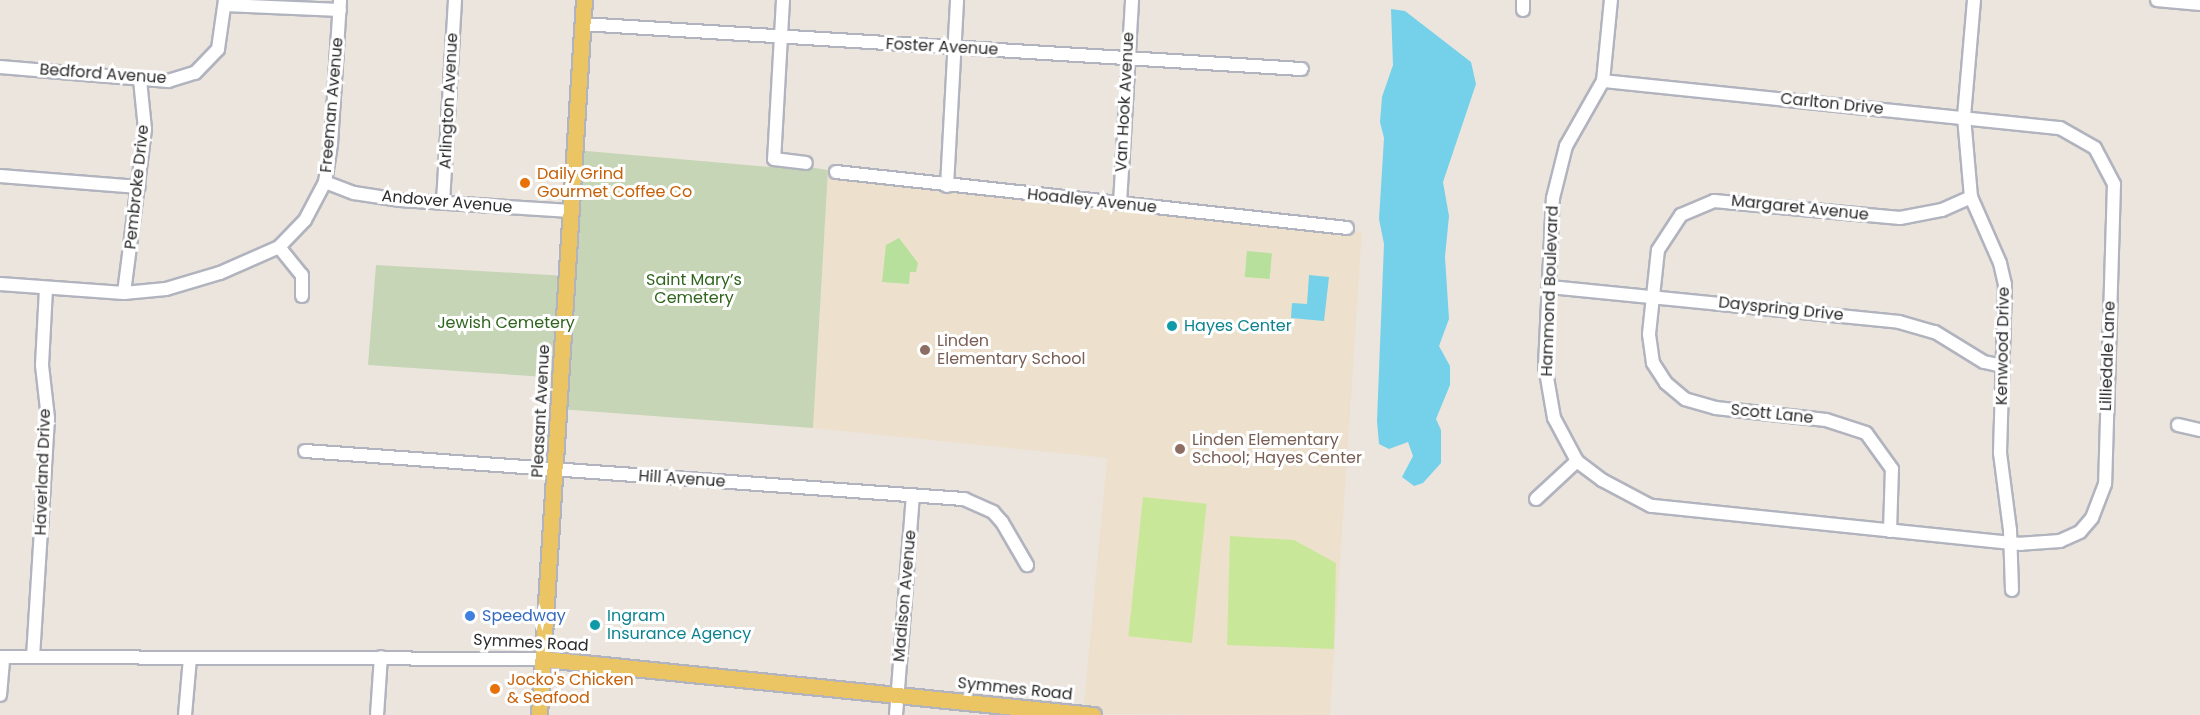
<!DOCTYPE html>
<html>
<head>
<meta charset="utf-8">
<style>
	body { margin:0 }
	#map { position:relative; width:2200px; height:715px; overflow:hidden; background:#ece5dd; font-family:Poppins,sans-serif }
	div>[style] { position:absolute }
	.education>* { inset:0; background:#ede1cd }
	.green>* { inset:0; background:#b6e09c; transform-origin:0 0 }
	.cemetery>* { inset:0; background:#c6d5b5 }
	.pitch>* { inset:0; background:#c9e798; transform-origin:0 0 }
	.water>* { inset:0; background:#75d0ea }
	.roads { filter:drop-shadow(2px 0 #b1b4be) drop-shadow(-2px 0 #b1b4be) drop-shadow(0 2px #b1b4be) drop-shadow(0 -2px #b1b4be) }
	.minor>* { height:12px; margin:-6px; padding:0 6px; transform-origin:6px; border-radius:6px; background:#fff }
	.major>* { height:15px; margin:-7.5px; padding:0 7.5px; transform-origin:7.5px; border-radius:7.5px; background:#ebc563 }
	.dots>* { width:16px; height:16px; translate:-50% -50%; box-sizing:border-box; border:3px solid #fff; border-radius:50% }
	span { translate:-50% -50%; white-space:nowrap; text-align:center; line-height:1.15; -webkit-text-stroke:6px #fff; paint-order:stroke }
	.street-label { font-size:16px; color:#2b2b2b }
	.food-label { font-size:16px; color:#c56008 }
	.left { translate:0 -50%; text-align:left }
	.park-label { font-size:16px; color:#2f651d }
	.culture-label { font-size:16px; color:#0d838f }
	.education-label { font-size:16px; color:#785e54 }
	.shop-label { font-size:16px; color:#366cbe }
</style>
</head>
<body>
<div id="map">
	<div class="education">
		<div style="clip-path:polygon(828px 170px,1362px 232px,1330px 715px,1083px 714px,1107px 458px,813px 428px)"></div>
	</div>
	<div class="green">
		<div style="clip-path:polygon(899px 238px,918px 263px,916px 272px,910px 272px,909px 284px,882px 282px,886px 245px)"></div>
		<div style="left:1247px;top:251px;width:25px;height:26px;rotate:5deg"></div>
	</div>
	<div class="cemetery">
		<div style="clip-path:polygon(575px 150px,771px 167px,775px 162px,828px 170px,813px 428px,559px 409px,560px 378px,368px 365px,376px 265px,567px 276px)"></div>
	</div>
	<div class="pitch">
		<div style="left:1143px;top:497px;width:64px;height:140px;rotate:6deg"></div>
		<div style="clip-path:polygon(1230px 536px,1294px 540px,1336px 563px,1334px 649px,1227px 645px)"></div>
	</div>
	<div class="water">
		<div style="clip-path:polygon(1391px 9px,1405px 11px,1471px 62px,1476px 84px,1443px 182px,1449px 216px,1445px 257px,1449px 319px,1439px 346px,1450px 366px,1450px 385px,1436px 419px,1441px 430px,1441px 463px,1423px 483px,1414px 486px,1402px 477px,1413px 456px,1408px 442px,1389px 449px,1379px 444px,1377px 421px,1384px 244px,1379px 219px,1384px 138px,1380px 122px,1382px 97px,1393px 65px)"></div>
		<div style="clip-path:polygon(1309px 275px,1329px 277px,1324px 321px,1291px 318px,1292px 303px,1307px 304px)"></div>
	</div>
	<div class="roads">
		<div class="minor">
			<div style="left:783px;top:0;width:159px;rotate:93.2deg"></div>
			<div style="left:774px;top:159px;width:32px;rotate:7deg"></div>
			<div style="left:1974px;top:0;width:117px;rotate:94.9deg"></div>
			<div style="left:1964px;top:117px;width:80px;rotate:85deg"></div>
			<div style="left:1971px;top:197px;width:72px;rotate:66.3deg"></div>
			<div style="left:2000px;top:263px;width:22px;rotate:77deg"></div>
			<div style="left:2005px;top:284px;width:169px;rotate:91.7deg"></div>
			<div style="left:2000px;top:453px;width:78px;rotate:82.6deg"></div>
			<div style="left:2010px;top:530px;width:60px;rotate:88.1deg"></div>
			<div style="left:2157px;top:0;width:43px;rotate:5.3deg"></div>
			<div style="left:225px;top:5px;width:115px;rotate:2.5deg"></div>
			<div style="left:1523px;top:10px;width:10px;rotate:-90deg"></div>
			<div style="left:582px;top:24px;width:721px;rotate:3.58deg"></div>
			<div style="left:0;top:67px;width:169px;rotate:4.8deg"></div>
			<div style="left:168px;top:81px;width:28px;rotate:-17deg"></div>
			<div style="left:195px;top:73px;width:33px;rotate:-46deg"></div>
			<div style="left:218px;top:49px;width:49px;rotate:-81.9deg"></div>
			<div style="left:1603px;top:81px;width:459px;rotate:5.9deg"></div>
			<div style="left:2060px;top:128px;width:40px;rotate:29.7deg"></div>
			<div style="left:2095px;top:148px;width:41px;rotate:62.2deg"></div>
			<div style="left:2114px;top:184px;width:300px;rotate:91.7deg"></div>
			<div style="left:2105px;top:484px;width:36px;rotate:111deg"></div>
			<div style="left:2092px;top:518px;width:18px;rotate:131deg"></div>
			<div style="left:2080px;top:532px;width:22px;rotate:156deg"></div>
			<div style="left:2060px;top:541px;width:39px;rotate:176deg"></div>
			<div style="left:2021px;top:544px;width:372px;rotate:-174.1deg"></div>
			<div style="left:1651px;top:506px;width:55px;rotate:-152deg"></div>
			<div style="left:1602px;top:480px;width:31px;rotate:-143deg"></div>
			<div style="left:1577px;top:461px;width:49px;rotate:-118.1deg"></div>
			<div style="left:1554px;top:418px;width:53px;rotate:-99.8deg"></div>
			<div style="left:1545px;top:366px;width:168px;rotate:-87.3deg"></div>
			<div style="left:1553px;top:198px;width:54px;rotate:-76deg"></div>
			<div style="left:1566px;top:146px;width:75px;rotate:-60.4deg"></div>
			<div style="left:1603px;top:81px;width:81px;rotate:-84.4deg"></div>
			<div style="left:836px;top:172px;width:514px;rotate:6.25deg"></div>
			<div style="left:0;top:176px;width:139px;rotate:4.5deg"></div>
			<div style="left:325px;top:182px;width:31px;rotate:21deg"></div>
			<div style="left:354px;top:193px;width:47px;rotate:8.7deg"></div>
			<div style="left:400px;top:200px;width:171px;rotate:3.7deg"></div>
			<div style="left:947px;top:186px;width:186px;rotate:-86.9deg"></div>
			<div style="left:443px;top:202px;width:202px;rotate:-86.6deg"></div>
			<div style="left:1120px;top:203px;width:203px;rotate:-86.6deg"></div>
			<div style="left:279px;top:247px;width:36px;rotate:51deg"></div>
			<div style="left:302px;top:275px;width:21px;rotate:90deg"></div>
			<div style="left:0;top:284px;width:124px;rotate:4.2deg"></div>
			<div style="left:124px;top:293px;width:42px;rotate:-5.4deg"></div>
			<div style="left:166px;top:289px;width:56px;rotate:-16.5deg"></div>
			<div style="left:220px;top:273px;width:64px;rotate:-23.8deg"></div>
			<div style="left:279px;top:247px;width:37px;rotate:-46deg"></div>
			<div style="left:305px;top:220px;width:43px;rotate:-62.2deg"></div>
			<div style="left:325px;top:182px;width:38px;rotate:-81deg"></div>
			<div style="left:331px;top:144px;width:144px;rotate:-86.4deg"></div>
			<div style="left:1550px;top:287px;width:351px;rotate:5.7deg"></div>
			<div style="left:1899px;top:322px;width:37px;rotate:16deg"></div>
			<div style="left:1935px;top:332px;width:57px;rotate:31.5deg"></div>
			<div style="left:1984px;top:362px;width:19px;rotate:12deg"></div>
			<div style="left:124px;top:293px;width:165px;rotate:-82.7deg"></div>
			<div style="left:145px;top:129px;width:49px;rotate:-95.8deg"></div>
			<div style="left:2178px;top:425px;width:23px;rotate:13deg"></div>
			<div style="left:305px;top:451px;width:661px;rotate:4.17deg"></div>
			<div style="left:964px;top:499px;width:32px;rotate:24deg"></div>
			<div style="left:993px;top:512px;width:13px;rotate:48deg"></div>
			<div style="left:1002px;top:522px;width:50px;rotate:59.8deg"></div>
			<div style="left:1536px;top:499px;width:56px;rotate:-42.8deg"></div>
			<div style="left:1890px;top:531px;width:62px;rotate:-88.2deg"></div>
			<div style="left:1892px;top:469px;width:44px;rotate:-125.8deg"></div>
			<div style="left:1866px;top:433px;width:42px;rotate:-162deg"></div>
			<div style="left:1826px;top:420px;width:111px;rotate:-173.8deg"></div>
			<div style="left:1716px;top:408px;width:32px;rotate:-164deg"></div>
			<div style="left:1685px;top:399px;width:25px;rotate:-140deg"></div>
			<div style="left:1666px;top:383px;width:24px;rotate:-123deg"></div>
			<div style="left:1653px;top:363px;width:29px;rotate:-98deg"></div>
			<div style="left:1649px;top:334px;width:84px;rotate:-83.9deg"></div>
			<div style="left:1658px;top:250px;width:42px;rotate:-56.7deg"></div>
			<div style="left:1681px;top:215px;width:36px;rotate:-23deg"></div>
			<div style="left:1714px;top:201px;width:187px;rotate:5.2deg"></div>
			<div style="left:1900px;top:218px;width:43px;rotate:-10.8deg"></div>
			<div style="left:1942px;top:210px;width:32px;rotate:-24deg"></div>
			<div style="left:0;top:657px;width:544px;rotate:0.21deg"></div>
			<div style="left:33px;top:657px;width:239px;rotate:-86.4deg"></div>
			<div style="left:48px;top:418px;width:53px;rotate:-96.5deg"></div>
			<div style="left:42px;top:365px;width:77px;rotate:-87deg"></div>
			<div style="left:0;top:695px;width:38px;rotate:-85deg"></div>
			<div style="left:185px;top:715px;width:57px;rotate:-85deg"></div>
			<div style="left:377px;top:715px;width:58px;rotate:-86.1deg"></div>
			<div style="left:896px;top:715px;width:220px;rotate:-85.6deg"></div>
		</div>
		<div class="major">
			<div style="left:544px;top:659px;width:552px;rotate:5.82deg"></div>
			<div style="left:539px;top:715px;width:716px;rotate:-86.4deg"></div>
		</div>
	</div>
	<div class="dots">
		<div style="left:525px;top:183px;background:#e8710a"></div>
		<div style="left:1172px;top:326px;background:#0f9aa8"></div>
		<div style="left:925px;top:350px;background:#8d6e63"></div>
		<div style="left:1180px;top:449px;background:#8d6e63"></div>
		<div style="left:470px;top:616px;background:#3f7fe0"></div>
		<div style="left:595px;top:625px;background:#0f9aa8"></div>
		<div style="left:495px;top:689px;background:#e8710a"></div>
	</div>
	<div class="street-label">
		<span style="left:942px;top:47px;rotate:3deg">Foster Avenue</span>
		<span style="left:103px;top:74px;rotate:4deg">Bedford Avenue</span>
		<span style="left:449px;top:101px;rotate:-87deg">Arlington Avenue</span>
		<span style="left:1125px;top:102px;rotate:-87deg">Van Hook Avenue</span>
		<span style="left:1832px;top:104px;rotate:6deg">Carlton Drive</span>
		<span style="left:332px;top:105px;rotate:-85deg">Freeman Avenue</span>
		<span style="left:137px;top:187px;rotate:-84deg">Pembroke Drive</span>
		<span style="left:1092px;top:201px;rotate:6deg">Hoadley Avenue</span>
		<span style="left:447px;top:202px;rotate:5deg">Andover Avenue</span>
		<span style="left:1800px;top:208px;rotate:6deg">Margaret Avenue</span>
		<span style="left:1550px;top:291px;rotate:-88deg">Hammond Boulevard</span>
		<span style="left:1781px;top:309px;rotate:6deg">Dayspring Drive</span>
		<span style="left:2003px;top:346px;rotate:-89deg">Kenwood Drive</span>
		<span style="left:2108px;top:356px;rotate:-88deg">Lilliedale Lane</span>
		<span style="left:541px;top:411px;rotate:-87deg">Pleasant Avenue</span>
		<span style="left:1772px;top:414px;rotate:6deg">Scott Lane</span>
		<span style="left:43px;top:472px;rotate:-88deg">Haverland Drive</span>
		<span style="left:682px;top:479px;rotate:4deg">Hill Avenue</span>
		<span style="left:905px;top:596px;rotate:-85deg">Madison Avenue</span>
		<span style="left:531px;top:643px;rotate:3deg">Symmes Road</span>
		<span style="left:1015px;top:689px;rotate:6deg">Symmes Road</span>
	</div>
	<div class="food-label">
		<span class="left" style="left:537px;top:183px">Daily Grind<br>Gourmet Coffee Co</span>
		<span class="left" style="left:507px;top:689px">Jocko's Chicken<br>&amp; Seafood</span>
	</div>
	<div class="park-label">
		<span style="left:694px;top:289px">Saint Mary’s<br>Cemetery</span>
		<span style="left:506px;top:323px">Jewish Cemetery</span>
	</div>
	<div class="culture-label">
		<span class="left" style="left:1184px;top:326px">Hayes Center</span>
		<span class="left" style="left:607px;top:625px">Ingram<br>Insurance Agency</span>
	</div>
	<div class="education-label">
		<span class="left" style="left:937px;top:350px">Linden<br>Elementary School</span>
		<span class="left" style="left:1192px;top:449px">Linden Elementary<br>School; Hayes Center</span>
	</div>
	<div class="shop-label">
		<span class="left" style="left:482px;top:616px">Speedway</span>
	</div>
</div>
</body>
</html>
